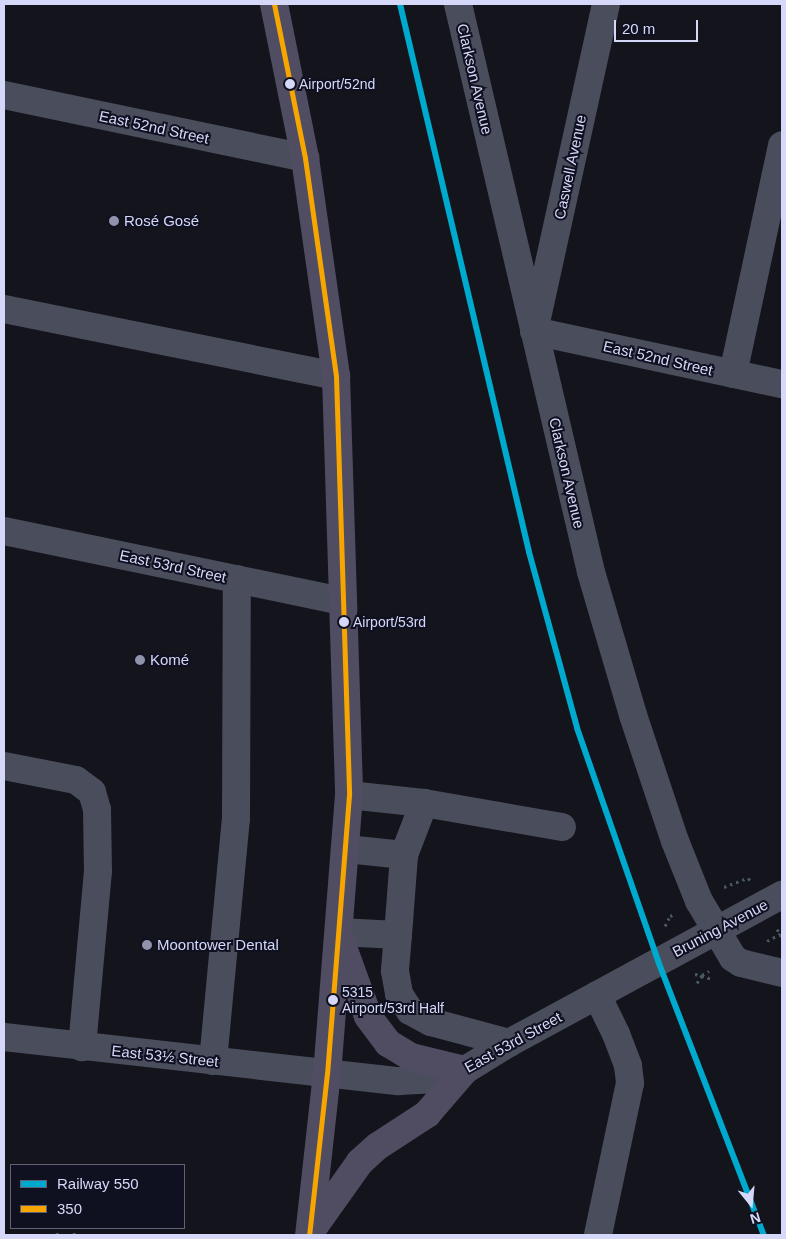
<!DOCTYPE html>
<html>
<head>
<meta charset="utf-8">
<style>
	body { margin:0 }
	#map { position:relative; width:786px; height:1239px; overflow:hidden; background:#14141c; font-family:Helvetica,sans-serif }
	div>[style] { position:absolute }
	.path>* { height:3px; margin-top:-1.5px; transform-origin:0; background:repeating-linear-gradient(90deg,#4a595f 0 2.5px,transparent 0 6.5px) }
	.minor>* { height:28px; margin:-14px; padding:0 14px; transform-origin:14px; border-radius:14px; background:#4a4d5c }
	.major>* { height:28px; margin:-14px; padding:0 14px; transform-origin:14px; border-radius:14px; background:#504d62 }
	.bus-1>* { height:5px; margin:-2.5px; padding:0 2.5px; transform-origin:2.5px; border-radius:2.5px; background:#f7a600 }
	.rail-1>* { height:6px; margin:-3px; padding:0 3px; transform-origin:3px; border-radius:3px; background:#00a9ce }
	.dots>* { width:14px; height:14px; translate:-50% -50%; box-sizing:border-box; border:2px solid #101120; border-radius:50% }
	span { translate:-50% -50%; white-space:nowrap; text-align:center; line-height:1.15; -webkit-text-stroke:4px #101120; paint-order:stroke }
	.bus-label { font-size:14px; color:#d5d8f9 }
	.left { translate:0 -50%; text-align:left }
	.street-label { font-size:15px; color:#d5d8f9 }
	.poi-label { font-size:15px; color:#d5d8f9 }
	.frame { position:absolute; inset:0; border:5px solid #d5d8f9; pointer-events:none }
	.legend { position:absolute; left:10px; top:1164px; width:175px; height:65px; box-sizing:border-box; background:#101120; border:1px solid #5f6177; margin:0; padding:6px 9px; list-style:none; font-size:15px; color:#d5d8f9 }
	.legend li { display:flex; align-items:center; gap:10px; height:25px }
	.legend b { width:25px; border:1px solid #5f6177 }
	.north { position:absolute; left:726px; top:1179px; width:50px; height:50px; -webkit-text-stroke:4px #101120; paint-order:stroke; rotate:163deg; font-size:14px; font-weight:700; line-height:20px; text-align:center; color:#d5d8f9 }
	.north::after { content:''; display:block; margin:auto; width:18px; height:22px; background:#d5d8f9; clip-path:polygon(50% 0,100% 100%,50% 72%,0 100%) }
	.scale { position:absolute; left:614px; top:20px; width:84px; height:22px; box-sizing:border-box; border:2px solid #d5d8f9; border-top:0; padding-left:6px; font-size:15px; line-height:18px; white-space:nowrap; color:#d5d8f9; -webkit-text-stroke:4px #101120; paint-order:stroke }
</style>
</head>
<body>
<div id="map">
	<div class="path">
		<div style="left:724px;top:887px;width:26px;rotate:-21deg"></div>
		<div style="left:748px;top:878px;width:3px;rotate:45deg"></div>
		<div style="left:665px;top:926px;width:11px;rotate:-63deg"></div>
		<div style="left:670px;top:916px;width:5px;rotate:-22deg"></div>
		<div style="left:777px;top:929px;width:9px;rotate:58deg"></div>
		<div style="left:767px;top:941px;width:17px;rotate:-28deg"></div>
		<div style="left:695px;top:974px;width:19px;rotate:16deg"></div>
		<div style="left:697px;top:983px;width:9px;rotate:-58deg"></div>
		<div style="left:702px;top:975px;width:8px;rotate:-30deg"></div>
		<div style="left:57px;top:1235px;width:7px;rotate:-82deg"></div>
		<div style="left:74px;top:1235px;width:7px;rotate:-82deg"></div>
	</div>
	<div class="minor">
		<div style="left:458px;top:4px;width:583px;rotate:76.82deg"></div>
		<div style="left:591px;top:572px;width:149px;rotate:73.6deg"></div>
		<div style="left:633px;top:715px;width:133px;rotate:71.6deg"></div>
		<div style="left:675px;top:841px;width:65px;rotate:68.2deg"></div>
		<div style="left:699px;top:901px;width:66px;rotate:59.2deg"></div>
		<div style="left:733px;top:958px;width:9px;rotate:32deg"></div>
		<div style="left:741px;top:963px;width:42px;rotate:13.7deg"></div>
		<div style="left:606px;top:4px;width:335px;rotate:102.4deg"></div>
		<div style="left:534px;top:331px;width:254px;rotate:12.1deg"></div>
		<div style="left:4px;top:95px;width:308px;rotate:11.8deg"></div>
		<div style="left:4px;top:309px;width:339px;rotate:11.4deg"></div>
		<div style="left:733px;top:374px;width:234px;rotate:-77.9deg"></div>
		<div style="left:4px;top:531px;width:345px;rotate:11.7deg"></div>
		<div style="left:4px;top:766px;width:73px;rotate:11deg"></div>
		<div style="left:76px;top:780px;width:20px;rotate:37deg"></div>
		<div style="left:92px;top:792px;width:18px;rotate:74deg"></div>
		<div style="left:97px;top:809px;width:62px;rotate:89.1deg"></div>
		<div style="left:98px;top:871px;width:177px;rotate:95.2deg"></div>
		<div style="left:349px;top:795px;width:75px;rotate:6.1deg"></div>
		<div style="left:424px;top:803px;width:140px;rotate:9.9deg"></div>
		<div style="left:404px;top:855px;width:56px;rotate:-69deg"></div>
		<div style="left:339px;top:932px;width:59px;rotate:2.9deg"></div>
		<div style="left:398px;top:935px;width:80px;rotate:-85.7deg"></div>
		<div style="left:404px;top:855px;width:58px;rotate:-174.1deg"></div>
		<div style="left:398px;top:935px;width:36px;rotate:95deg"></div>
		<div style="left:395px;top:971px;width:23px;rotate:80deg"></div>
		<div style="left:399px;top:994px;width:20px;rotate:57deg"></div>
		<div style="left:410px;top:1011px;width:24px;rotate:28deg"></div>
		<div style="left:431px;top:1022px;width:81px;rotate:15.1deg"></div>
		<div style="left:597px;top:995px;width:43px;rotate:64deg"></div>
		<div style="left:616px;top:1034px;width:34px;rotate:69deg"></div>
		<div style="left:628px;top:1066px;width:17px;rotate:83deg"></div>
		<div style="left:630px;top:1083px;width:155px;rotate:101.9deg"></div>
		<div style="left:4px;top:1037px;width:397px;rotate:6.4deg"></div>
		<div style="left:399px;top:1081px;width:34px;rotate:-3deg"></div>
		<div style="left:433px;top:1079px;width:33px;rotate:-16deg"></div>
		<div style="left:465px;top:1070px;width:52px;rotate:-31.5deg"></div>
		<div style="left:509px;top:1043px;width:311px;rotate:-28.5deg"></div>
		<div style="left:213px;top:1061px;width:243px;rotate:-84.6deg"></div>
		<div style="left:236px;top:819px;width:240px;rotate:-89.8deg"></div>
	</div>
	<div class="major">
		<div style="left:274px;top:4px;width:157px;rotate:78.6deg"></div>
		<div style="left:305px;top:158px;width:220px;rotate:81.9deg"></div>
		<div style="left:336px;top:376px;width:419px;rotate:88.2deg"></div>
		<div style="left:349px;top:795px;width:279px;rotate:94.5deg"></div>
		<div style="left:327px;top:1073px;width:163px;rotate:96.3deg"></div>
		<div style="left:311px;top:1231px;width:85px;rotate:-54.6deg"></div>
		<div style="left:360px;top:1162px;width:24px;rotate:-42deg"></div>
		<div style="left:378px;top:1146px;width:59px;rotate:-33.1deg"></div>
		<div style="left:427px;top:1114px;width:58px;rotate:-49.2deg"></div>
		<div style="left:465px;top:1070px;width:56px;rotate:-166.5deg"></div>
		<div style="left:411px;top:1057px;width:27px;rotate:-149deg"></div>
		<div style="left:388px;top:1043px;width:34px;rotate:-127deg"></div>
		<div style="left:368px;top:1016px;width:79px;rotate:-110deg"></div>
	</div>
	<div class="bus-1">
		<div style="left:274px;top:4px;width:157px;rotate:78.6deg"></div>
		<div style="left:305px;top:158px;width:220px;rotate:81.9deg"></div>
		<div style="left:336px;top:376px;width:419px;rotate:88.2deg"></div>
		<div style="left:349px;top:795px;width:279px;rotate:94.5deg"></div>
		<div style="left:327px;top:1073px;width:163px;rotate:96.3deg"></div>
	</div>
	<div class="rail-1">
		<div style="left:400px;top:4px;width:563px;rotate:76.75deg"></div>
		<div style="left:529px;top:552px;width:182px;rotate:74.7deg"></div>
		<div style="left:577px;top:728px;width:247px;rotate:70.8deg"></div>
		<div style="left:658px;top:961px;width:294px;rotate:68.9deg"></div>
	</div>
	<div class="dots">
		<div style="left:290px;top:84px;background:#d5d8f9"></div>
		<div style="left:114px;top:221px;background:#9193ac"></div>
		<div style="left:344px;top:622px;background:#d5d8f9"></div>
		<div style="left:140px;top:660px;background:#9193ac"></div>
		<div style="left:147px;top:945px;background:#9193ac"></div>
		<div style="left:333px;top:1000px;background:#d5d8f9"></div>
	</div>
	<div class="bus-label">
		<span class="left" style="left:299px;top:84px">Airport/52nd</span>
		<span class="left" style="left:353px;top:622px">Airport/53rd</span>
		<span class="left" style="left:342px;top:1000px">5315<br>Airport/53rd Half</span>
	</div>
	<div class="street-label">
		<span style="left:475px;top:79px;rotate:77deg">Clarkson Avenue</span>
		<span style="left:154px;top:127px;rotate:12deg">East 52nd Street</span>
		<span style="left:570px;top:167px;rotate:-78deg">Caswell Avenue</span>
		<span style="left:658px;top:358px;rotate:13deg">East 52nd Street</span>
		<span style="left:567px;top:473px;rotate:77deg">Clarkson Avenue</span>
		<span style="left:173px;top:566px;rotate:12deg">East 53rd Street</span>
		<span style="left:720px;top:928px;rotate:-28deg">Bruning Avenue</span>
		<span style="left:513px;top:1042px;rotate:-29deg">East 53rd Street</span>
		<span style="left:165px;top:1056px;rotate:6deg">East 53½ Street</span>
	</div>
	<div class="poi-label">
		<span class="left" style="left:124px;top:221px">Rosé Gosé</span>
		<span class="left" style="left:150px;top:660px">Komé</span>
		<span class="left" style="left:157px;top:945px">Moontower Dental</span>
	</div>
	<div class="frame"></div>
	<ul class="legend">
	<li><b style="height:6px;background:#00a9ce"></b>Railway 550</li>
	<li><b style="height:6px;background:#f7a600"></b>350</li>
	</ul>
	<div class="north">N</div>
	<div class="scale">20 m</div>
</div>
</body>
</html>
